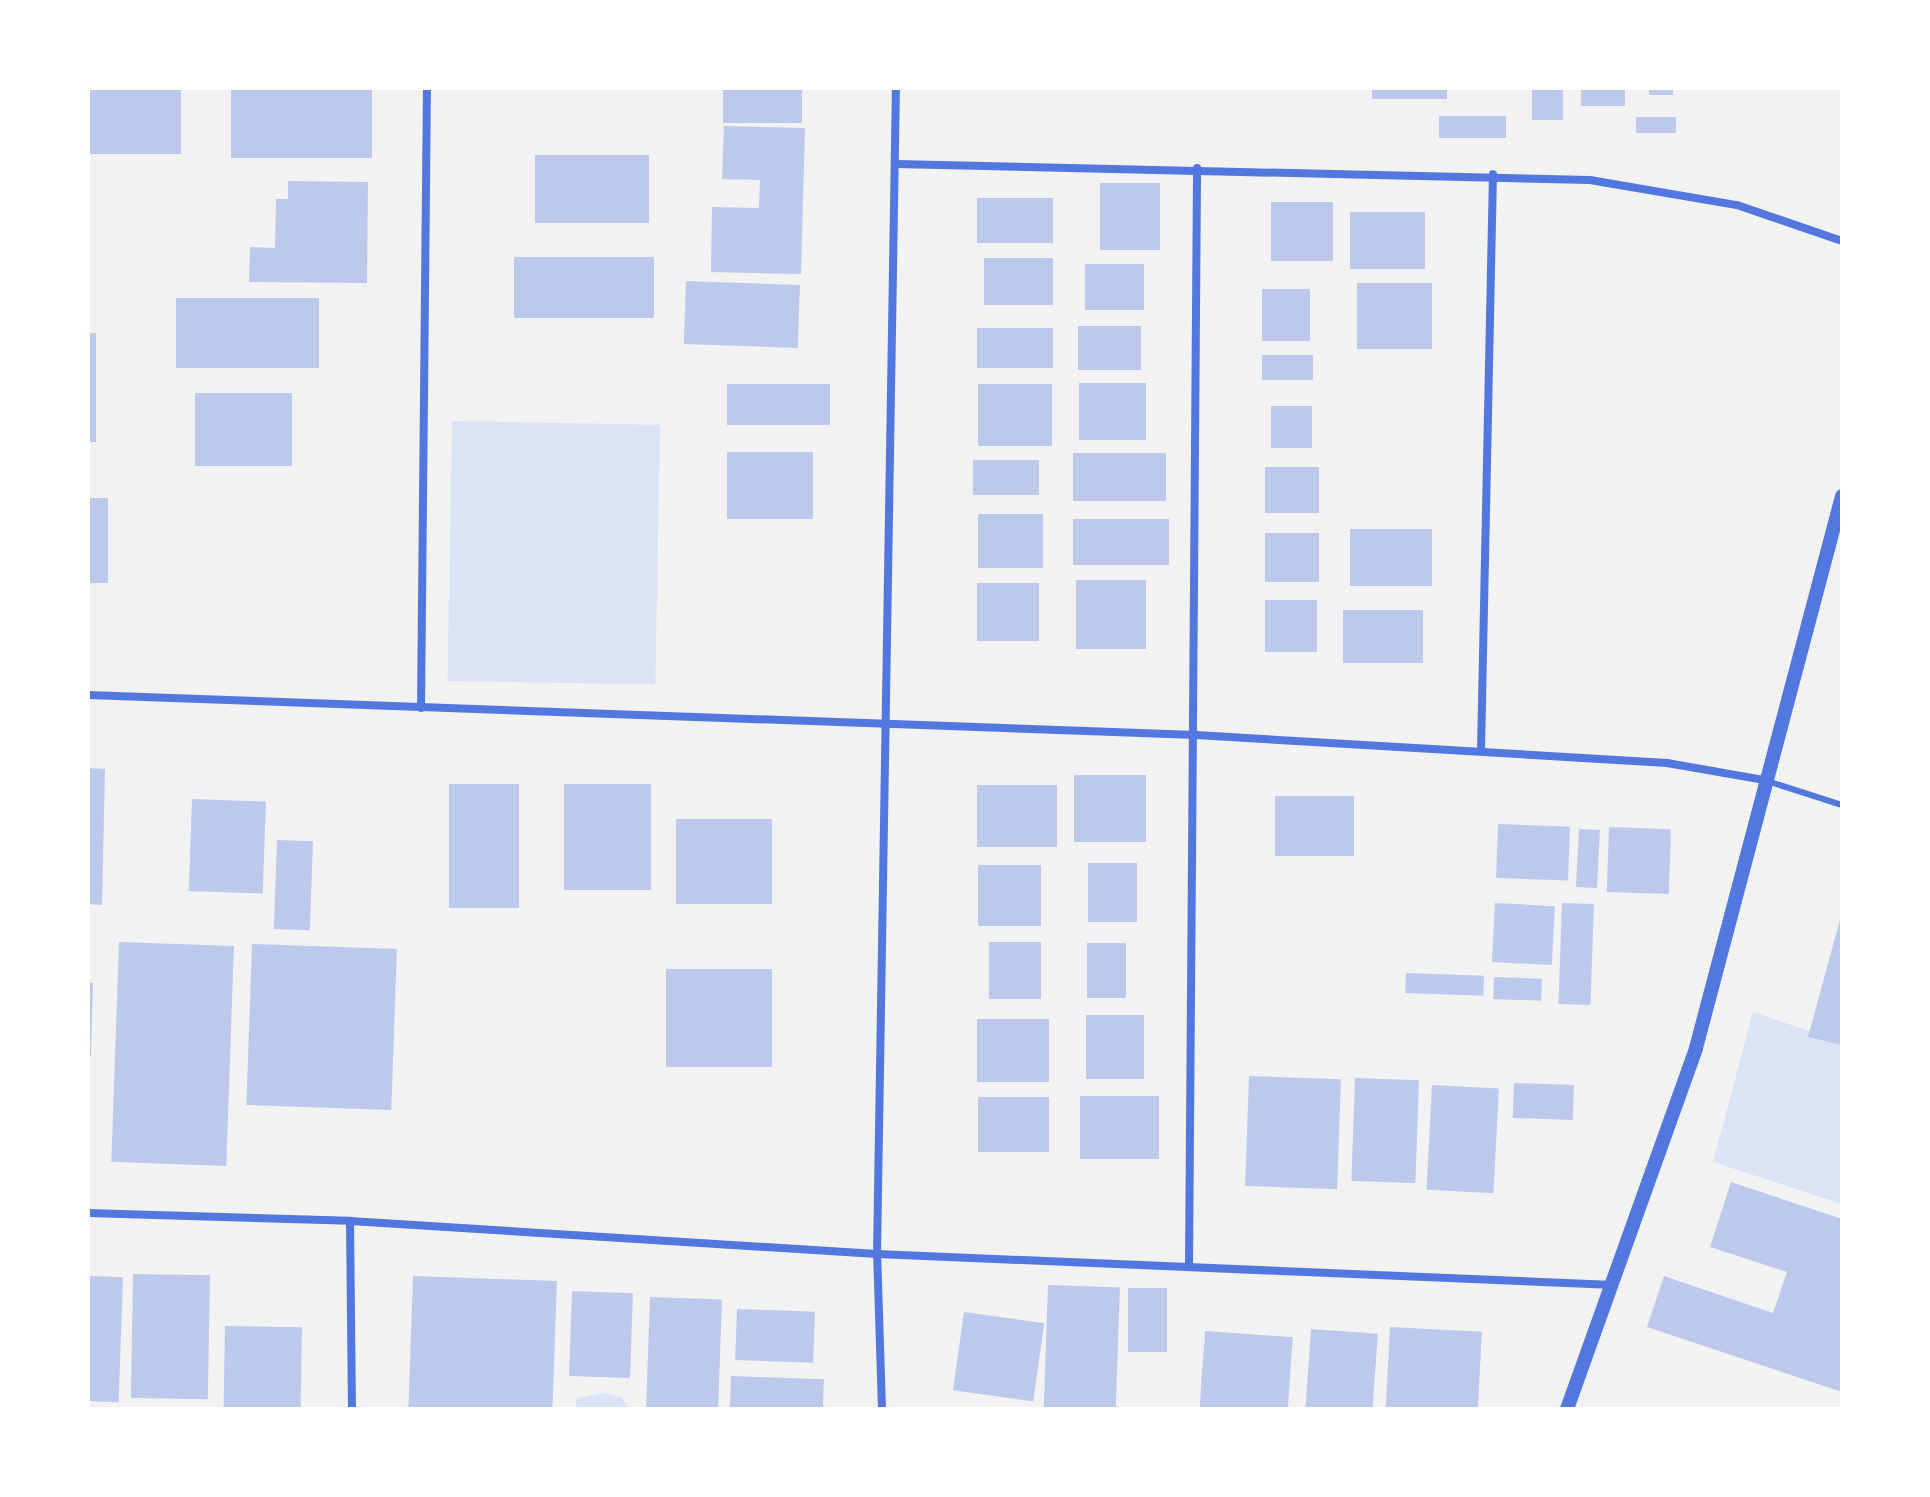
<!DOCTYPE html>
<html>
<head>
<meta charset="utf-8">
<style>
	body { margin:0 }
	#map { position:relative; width:1930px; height:1497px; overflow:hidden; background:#f2f2f2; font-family:Helvetica,sans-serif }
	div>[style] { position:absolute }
	.green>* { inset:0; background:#dbe4f7; transform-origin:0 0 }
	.building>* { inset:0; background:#bdc9ec; transform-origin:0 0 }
	.service>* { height:6px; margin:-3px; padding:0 3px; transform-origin:3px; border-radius:3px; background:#5277de }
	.minor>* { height:8px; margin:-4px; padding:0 4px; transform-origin:4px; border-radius:4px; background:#5277de }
	.tertiary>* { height:14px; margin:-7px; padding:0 7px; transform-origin:7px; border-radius:7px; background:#5277de }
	span { translate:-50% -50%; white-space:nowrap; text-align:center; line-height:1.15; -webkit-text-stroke:7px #fff; paint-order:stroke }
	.frame { position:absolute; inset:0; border:90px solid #fff; pointer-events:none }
</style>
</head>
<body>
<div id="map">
	<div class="green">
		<div style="left:452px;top:421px;width:208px;height:260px;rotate:1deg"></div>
		<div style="clip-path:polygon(1753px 1012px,1842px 1042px,1842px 1204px,1713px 1162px)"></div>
		<div style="clip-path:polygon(603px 1393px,621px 1397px,631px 1409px,575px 1409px,577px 1398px)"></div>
	</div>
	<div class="building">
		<div style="left:88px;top:88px;width:93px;height:66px"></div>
		<div style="left:231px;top:88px;width:141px;height:70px"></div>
		<div style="left:723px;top:88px;width:79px;height:35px"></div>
		<div style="left:1372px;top:88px;width:75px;height:11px"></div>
		<div style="left:1532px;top:88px;width:31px;height:32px"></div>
		<div style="left:1581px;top:88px;width:44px;height:18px"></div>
		<div style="left:1649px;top:88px;width:24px;height:7px"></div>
		<div style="left:1439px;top:116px;width:67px;height:22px"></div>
		<div style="left:1636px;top:117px;width:40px;height:16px"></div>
		<div style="clip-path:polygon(724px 126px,805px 128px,801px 274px,711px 272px,712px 207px,759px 208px,760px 180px,722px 179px)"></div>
		<div style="left:535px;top:155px;width:114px;height:68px"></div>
		<div style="clip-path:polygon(288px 181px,368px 182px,367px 283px,249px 282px,250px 247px,275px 248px,276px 199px,288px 199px)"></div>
		<div style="left:1100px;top:183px;width:60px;height:67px"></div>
		<div style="left:977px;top:198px;width:76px;height:45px"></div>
		<div style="left:1271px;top:202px;width:62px;height:59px"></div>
		<div style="left:1350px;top:212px;width:75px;height:57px"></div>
		<div style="left:514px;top:257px;width:140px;height:61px"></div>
		<div style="left:984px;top:258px;width:69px;height:47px"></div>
		<div style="left:1085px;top:264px;width:59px;height:46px"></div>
		<div style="left:686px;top:281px;width:114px;height:63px;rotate:2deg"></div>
		<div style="left:1357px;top:283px;width:75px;height:66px"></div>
		<div style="left:1262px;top:289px;width:48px;height:52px"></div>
		<div style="left:176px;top:298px;width:143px;height:70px"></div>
		<div style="left:1078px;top:326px;width:63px;height:44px"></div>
		<div style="left:977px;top:328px;width:76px;height:40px"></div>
		<div style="left:88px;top:333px;width:8px;height:109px"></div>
		<div style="left:1262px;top:355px;width:51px;height:25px"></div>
		<div style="left:1079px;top:383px;width:67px;height:57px"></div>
		<div style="left:727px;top:384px;width:103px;height:41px"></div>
		<div style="left:978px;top:384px;width:74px;height:62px"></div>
		<div style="left:195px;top:393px;width:97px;height:73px"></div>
		<div style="left:1271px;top:406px;width:41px;height:42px"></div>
		<div style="left:727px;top:452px;width:86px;height:67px"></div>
		<div style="left:1073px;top:453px;width:93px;height:48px"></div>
		<div style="left:973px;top:460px;width:66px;height:35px"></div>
		<div style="left:1265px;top:467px;width:54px;height:46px"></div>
		<div style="left:88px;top:498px;width:20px;height:85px"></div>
		<div style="left:978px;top:514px;width:65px;height:54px"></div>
		<div style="left:1073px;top:519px;width:96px;height:46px"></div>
		<div style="left:1350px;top:529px;width:82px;height:57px"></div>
		<div style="left:1265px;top:533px;width:54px;height:49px"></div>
		<div style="left:1076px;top:580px;width:70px;height:69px"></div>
		<div style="left:977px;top:583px;width:62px;height:58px"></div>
		<div style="left:1265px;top:600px;width:52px;height:52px"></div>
		<div style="left:1343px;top:610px;width:80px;height:53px"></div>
		<div style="clip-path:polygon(88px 768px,105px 769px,102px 905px,88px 904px)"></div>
		<div style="left:1074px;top:775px;width:72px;height:67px"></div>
		<div style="left:449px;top:784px;width:70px;height:124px"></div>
		<div style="left:564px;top:784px;width:87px;height:106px"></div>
		<div style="left:977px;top:785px;width:80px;height:62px"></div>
		<div style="left:1275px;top:796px;width:79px;height:60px"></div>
		<div style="left:192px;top:799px;width:74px;height:92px;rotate:2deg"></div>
		<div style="left:676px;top:819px;width:96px;height:85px"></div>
		<div style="left:1498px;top:824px;width:72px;height:54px;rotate:2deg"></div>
		<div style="left:1609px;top:827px;width:62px;height:65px;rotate:2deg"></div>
		<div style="left:1579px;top:829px;width:21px;height:58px;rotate:3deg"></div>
		<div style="left:277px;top:840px;width:36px;height:89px;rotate:2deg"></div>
		<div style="left:1088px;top:863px;width:49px;height:59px"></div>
		<div style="left:978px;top:865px;width:63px;height:61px"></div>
		<div style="left:1495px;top:903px;width:60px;height:59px;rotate:3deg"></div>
		<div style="left:1562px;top:903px;width:32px;height:101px;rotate:2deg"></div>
		<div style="clip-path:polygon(1842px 912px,1842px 1045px,1808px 1037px)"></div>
		<div style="left:119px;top:942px;width:115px;height:220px;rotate:2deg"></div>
		<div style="left:989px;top:942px;width:52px;height:57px"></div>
		<div style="left:1087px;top:943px;width:39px;height:55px"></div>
		<div style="left:252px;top:944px;width:145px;height:161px;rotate:2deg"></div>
		<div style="left:666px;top:969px;width:106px;height:98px"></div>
		<div style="left:1406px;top:973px;width:78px;height:20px;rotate:2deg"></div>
		<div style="left:1494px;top:977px;width:48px;height:22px;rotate:2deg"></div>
		<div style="clip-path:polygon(88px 982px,93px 983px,91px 1056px,88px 1056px)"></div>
		<div style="left:1086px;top:1015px;width:58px;height:64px"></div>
		<div style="left:977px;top:1019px;width:72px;height:63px"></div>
		<div style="left:1249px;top:1076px;width:92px;height:110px;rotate:2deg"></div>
		<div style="left:1355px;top:1078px;width:64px;height:103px;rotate:2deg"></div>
		<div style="left:1514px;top:1083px;width:60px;height:35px;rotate:2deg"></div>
		<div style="left:1432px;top:1085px;width:67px;height:105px;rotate:3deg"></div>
		<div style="left:1080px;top:1096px;width:79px;height:63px"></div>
		<div style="left:978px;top:1097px;width:71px;height:55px"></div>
		<div style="clip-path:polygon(1731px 1182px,1842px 1219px,1842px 1392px,1647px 1327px,1664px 1276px,1773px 1313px,1787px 1272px,1710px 1247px)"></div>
		<div style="left:133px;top:1274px;width:77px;height:124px;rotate:1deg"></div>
		<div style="left:88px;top:1276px;width:35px;height:125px;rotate:2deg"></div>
		<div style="left:413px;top:1276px;width:144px;height:133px;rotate:2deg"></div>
		<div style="left:1048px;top:1285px;width:72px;height:124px;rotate:2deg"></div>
		<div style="left:1128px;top:1288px;width:39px;height:64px"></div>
		<div style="left:572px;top:1291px;width:61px;height:85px;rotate:2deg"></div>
		<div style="left:650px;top:1297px;width:72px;height:112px;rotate:2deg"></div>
		<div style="left:737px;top:1309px;width:78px;height:51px;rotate:2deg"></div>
		<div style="left:964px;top:1312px;width:81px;height:79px;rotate:8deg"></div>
		<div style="left:225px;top:1326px;width:77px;height:83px;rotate:1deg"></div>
		<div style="left:1390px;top:1327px;width:92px;height:82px;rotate:3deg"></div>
		<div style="left:1311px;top:1329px;width:67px;height:80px;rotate:4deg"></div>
		<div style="left:1205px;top:1331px;width:88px;height:78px;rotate:4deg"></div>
		<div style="left:731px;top:1376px;width:93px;height:33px;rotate:2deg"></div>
	</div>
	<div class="service">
		<div style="left:1767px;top:781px;width:79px;rotate:17.7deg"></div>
	</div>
	<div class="minor">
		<div style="left:896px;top:164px;width:694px;rotate:1.32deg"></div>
		<div style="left:1590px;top:180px;width:149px;rotate:9.7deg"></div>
		<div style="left:1737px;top:205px;width:111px;rotate:18.9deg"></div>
		<div style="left:88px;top:695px;width:1109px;rotate:2.07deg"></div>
		<div style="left:1196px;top:735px;width:472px;rotate:3.4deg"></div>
		<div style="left:1667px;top:763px;width:98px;rotate:9.9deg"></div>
		<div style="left:421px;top:708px;width:620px;rotate:-89.45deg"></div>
		<div style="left:1481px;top:751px;width:577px;rotate:-88.81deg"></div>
		<div style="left:88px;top:1213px;width:262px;rotate:1.7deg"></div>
		<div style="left:350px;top:1221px;width:528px;rotate:3.58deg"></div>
		<div style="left:877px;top:1254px;width:737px;rotate:2.41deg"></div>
		<div style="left:350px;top:1221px;width:188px;rotate:89.4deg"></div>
		<div style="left:1189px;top:1267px;width:1099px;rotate:-89.58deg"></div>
		<div style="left:882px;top:1409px;width:155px;rotate:-91.8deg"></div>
		<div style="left:877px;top:1254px;width:1166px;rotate:-89.07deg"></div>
	</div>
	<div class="tertiary">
		<div style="left:1567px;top:1409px;width:383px;rotate:-70.3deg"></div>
		<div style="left:1696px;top:1048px;width:571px;rotate:-75.18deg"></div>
	</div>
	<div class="frame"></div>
</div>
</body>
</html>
